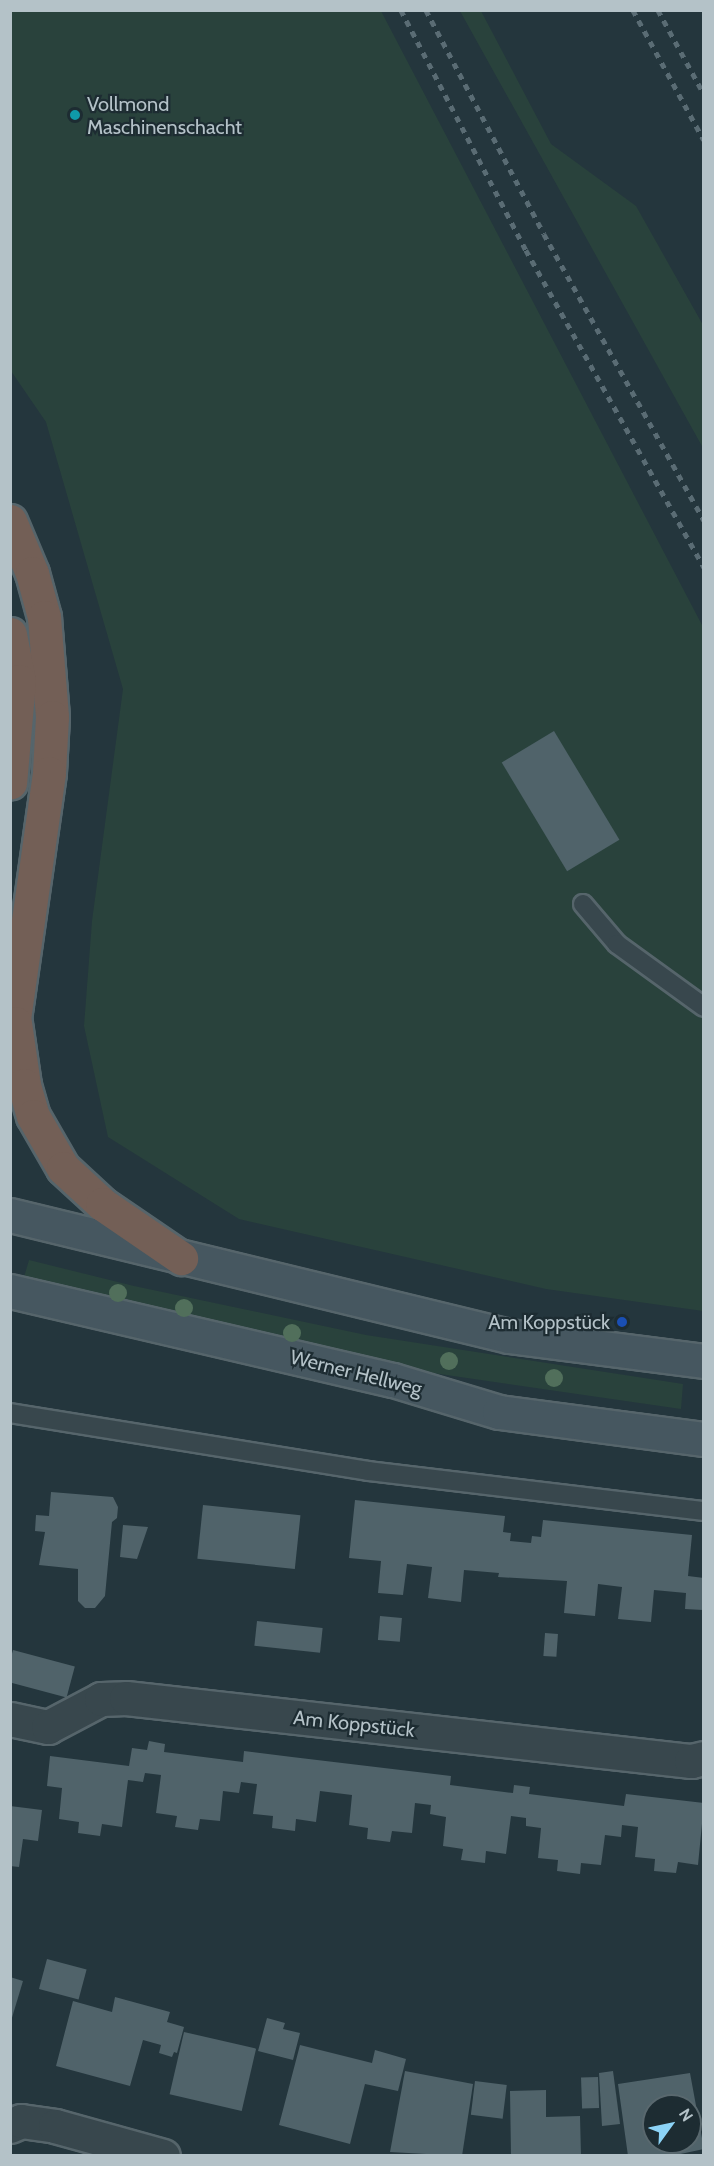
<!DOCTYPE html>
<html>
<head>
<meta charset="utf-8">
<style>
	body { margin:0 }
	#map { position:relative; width:714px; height:2166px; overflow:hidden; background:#24363d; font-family:Cabin,sans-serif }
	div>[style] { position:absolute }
	.green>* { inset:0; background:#29423c }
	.building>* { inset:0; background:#50636a; transform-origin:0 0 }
	.roads { filter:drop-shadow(2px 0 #56656b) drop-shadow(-2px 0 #56656b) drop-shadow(0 2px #56656b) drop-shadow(0 -2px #56656b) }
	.lane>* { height:18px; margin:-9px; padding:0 9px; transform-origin:9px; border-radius:9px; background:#38474d }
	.street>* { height:33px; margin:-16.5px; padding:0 16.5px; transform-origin:16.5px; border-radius:16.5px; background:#38474d }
	.secondary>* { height:33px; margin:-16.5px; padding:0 16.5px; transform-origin:16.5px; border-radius:16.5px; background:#465760 }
	.highway>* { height:33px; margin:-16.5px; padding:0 16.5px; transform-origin:16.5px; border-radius:16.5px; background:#735f56 }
	.rail>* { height:4.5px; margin-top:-2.25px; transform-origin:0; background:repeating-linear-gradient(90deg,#5a6c74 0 6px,transparent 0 12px) }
	.trees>* { width:18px; height:18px; margin:-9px; border-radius:50%; background:#516f5b }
	.dots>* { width:16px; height:16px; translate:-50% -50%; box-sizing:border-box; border:3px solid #1d2c32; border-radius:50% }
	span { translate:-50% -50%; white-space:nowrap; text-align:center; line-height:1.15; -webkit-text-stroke:4.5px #1d2c32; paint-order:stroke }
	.poi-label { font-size:20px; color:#b4c2c8 }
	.left { translate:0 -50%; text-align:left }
	.right { translate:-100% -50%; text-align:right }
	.street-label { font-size:20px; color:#b4c2c8 }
	.frame { position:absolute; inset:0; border:12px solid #b4c2c8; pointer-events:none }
	.north { position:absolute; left:642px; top:2094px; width:60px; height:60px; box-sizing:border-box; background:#1d2c32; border:2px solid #59686e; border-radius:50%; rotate:57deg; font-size:16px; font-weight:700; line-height:24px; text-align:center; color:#b4c2c8 }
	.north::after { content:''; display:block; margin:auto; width:21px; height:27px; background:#8cd3f6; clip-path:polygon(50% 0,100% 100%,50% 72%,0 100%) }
</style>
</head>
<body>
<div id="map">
	<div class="green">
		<div style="clip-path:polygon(10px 11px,381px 11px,703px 627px,703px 1311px,546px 1289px,239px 1219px,108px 1137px,84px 1026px,92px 921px,123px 689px,46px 422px,11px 371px)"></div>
		<div style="clip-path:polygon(460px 11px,481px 11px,551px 144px,636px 206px,703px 325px,703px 448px)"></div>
		<div style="clip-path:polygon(29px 1260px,134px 1286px,366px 1335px,683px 1384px,681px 1409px,378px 1365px,22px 1284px)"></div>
	</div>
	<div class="building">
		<div style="left:554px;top:731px;width:127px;height:61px;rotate:59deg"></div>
		<div style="clip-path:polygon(51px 1492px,113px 1497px,118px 1507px,117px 1518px,112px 1522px,105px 1596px,95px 1608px,85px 1608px,78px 1601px,78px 1569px,39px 1565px,45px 1532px,35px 1531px,36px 1515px,49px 1516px)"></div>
		<div style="clip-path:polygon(355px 1500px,505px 1516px,503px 1532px,511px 1533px,510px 1541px,531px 1543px,532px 1536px,541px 1537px,543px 1520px,692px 1535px,688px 1576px,704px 1578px,703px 1610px,685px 1609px,686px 1593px,654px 1590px,651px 1622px,618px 1619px,622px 1587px,598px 1584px,595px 1616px,564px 1613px,567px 1581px,498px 1577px,499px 1573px,464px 1570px,461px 1602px,428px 1598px,432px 1567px,407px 1564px,403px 1595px,378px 1593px,381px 1561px,349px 1558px)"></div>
		<div style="left:203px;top:1505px;width:98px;height:54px;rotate:6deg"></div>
		<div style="clip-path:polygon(123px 1525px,148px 1527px,137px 1559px,120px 1557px)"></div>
		<div style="left:380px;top:1616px;width:22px;height:24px;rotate:5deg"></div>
		<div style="left:257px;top:1621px;width:66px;height:25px;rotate:6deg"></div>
		<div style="left:545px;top:1633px;width:13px;height:23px;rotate:4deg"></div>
		<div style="left:13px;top:1650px;width:64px;height:32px;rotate:15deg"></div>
		<div style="clip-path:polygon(149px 1741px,165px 1744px,164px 1752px,243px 1762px,244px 1751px,292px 1757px,451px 1776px,450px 1785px,481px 1789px,513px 1793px,514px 1785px,530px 1787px,529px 1794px,608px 1804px,624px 1806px,626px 1794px,704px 1803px,698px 1865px,678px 1862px,676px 1873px,654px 1871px,655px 1859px,635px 1857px,638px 1827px,622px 1825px,621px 1837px,605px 1835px,601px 1865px,581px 1863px,580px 1874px,557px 1871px,558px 1860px,538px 1858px,541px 1828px,526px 1826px,526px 1818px,511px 1816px,506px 1854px,486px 1851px,485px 1863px,461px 1860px,463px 1849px,443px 1846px,446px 1817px,430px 1814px,431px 1805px,415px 1803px,412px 1833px,392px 1831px,390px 1842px,367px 1839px,368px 1828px,349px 1825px,352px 1795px,320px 1791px,316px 1822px,296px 1819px,295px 1831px,272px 1828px,273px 1816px,253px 1814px,257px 1784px,241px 1782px,239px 1793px,223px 1791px,220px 1821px,200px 1819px,198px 1830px,175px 1827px,177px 1816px,156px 1813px,161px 1775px,145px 1773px,143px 1782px,128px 1780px,122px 1827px,102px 1824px,100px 1836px,78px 1833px,79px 1822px,59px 1819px,62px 1788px,47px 1786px,50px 1756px,129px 1766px,132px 1748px,147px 1750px)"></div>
		<div style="clip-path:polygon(10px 1806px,42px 1810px,38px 1841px,23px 1839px,19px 1867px,10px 1866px)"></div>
		<div style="left:47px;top:1959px;width:41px;height:31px;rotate:15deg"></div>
		<div style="clip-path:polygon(10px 1977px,23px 1981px,11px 2021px,10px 2021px)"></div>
		<div style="clip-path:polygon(115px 1997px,170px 2012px,167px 2022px,184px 2027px,177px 2053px,174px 2052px,172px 2057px,159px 2053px,161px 2045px,143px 2040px,130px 2086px,56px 2066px,73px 2001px,112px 2012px)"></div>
		<div style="clip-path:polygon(267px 2018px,285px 2023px,283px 2029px,300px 2033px,293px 2060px,258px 2051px)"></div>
		<div style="left:184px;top:2032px;width:74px;height:64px;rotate:13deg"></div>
		<div style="clip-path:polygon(300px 2045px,372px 2063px,375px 2050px,406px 2059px,398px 2091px,365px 2084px,350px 2144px,279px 2125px)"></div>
		<div style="clip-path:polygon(405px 2071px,473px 2084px,462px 2156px,390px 2152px)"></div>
		<div style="clip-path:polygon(613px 2071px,620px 2124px,602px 2126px,599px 2073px)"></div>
		<div style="clip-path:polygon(evenodd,690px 2073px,704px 2149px,671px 2156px,628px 2156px,618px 2084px,690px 2073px,654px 2106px,690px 2106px,690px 2142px,654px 2142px,654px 2106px)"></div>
		<div style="left:598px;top:2077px;width:31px;height:17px;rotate:88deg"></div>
		<div style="left:475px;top:2081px;width:32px;height:34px;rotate:7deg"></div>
		<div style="clip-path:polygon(546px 2090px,546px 2117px,580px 2116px,581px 2156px,511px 2156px,510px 2091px)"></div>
	</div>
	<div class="roads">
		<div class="lane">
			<div style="left:583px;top:904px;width:52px;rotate:49.6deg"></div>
			<div style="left:617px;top:944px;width:107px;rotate:35.9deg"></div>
			<div style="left:10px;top:1413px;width:363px;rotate:9.2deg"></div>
			<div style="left:368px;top:1471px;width:338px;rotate:6.8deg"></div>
		</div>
		<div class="street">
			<div style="left:10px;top:1719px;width:39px;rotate:12deg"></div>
			<div style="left:48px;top:1727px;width:60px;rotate:-27.8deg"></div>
			<div style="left:101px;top:1699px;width:25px;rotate:-2deg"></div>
			<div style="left:126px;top:1698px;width:569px;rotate:6.36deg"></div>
			<div style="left:691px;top:1761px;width:13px;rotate:-13deg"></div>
			<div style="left:10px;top:2126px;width:12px;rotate:-24deg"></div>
			<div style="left:21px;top:2121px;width:34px;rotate:8deg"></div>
			<div style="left:55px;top:2126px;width:112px;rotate:15.5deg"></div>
		</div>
		<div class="secondary">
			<div style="left:10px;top:1215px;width:513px;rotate:13.63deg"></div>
			<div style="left:509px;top:1336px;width:197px;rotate:7.3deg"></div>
			<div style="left:10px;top:1291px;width:393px;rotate:13.1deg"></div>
			<div style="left:393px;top:1380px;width:111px;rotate:16.8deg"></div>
			<div style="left:499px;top:1412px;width:207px;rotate:7.5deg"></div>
		</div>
		<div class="highway">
			<div style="left:10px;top:521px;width:56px;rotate:67.1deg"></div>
			<div style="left:32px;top:573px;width:46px;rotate:74.7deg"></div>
			<div style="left:44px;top:617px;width:100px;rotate:85.4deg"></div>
			<div style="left:52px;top:717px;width:56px;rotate:93.1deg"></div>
			<div style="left:49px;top:773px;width:276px;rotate:98.1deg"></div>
			<div style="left:10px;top:634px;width:48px;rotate:79.2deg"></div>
			<div style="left:19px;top:681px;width:102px;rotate:95deg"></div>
			<div style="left:15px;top:1023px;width:63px;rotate:81.7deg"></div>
			<div style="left:24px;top:1085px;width:32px;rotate:74deg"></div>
			<div style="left:33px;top:1116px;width:60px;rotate:60deg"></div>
			<div style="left:63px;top:1168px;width:53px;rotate:42.7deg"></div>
			<div style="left:102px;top:1204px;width:96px;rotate:34.4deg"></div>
		</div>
	</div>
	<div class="rail">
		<div style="left:401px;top:10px;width:271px;rotate:62.5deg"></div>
		<div style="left:526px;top:250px;width:364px;rotate:60.7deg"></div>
		<div style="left:426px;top:10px;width:253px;rotate:62.2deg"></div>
		<div style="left:544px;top:234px;width:328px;rotate:60.8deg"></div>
		<div style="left:633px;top:10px;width:148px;rotate:61.4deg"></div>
		<div style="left:658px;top:10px;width:96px;rotate:61.3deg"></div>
	</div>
	<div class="trees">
		<div style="left:118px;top:1293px"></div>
		<div style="left:184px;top:1308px"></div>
		<div style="left:292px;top:1333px"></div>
		<div style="left:449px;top:1361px"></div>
		<div style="left:554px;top:1378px"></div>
	</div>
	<div class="dots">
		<div style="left:75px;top:115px;background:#0f9aa8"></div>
		<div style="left:622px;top:1322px;background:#1a4fb4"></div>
	</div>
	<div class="poi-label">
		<span class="left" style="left:87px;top:116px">Vollmond<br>Maschinenschacht</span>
		<span class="right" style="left:610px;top:1322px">Am Koppstück</span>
	</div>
	<div class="street-label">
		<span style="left:356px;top:1373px;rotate:14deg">Werner Hellweg</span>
		<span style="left:354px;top:1724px;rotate:6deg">Am Koppstück</span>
	</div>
	<div class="frame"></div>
	<div class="north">N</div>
</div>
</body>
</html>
